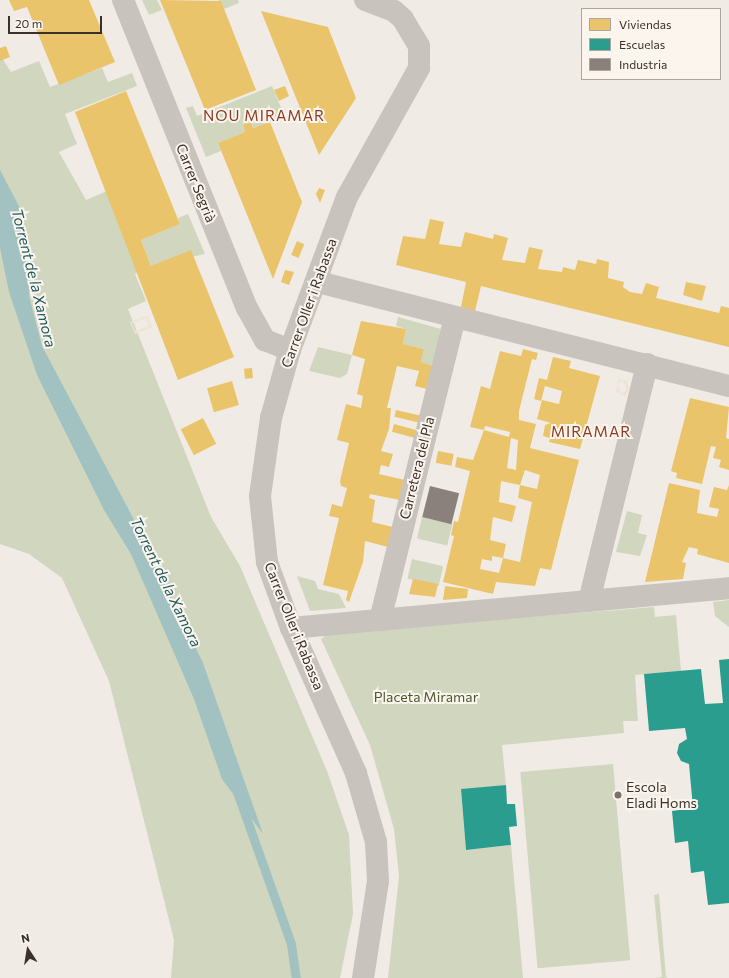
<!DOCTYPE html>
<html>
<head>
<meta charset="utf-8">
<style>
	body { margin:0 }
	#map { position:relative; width:729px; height:978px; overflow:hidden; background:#f0ebe5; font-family:Commissioner,sans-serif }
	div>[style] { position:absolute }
	.green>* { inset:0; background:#d1d6bf; transform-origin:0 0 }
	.plaza>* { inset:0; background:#eee3d5 }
	.water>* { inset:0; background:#a1c2c1 }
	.homes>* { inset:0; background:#e9c46a; transform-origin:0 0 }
	.schools>* { inset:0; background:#2a9d8f }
	.industry>* { inset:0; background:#8a817c; transform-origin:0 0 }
	.stream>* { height:9px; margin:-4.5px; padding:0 4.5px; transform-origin:4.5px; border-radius:4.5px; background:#a1c2c1 }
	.minor>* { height:22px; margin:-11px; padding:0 11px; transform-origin:11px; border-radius:11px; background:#c9c3be }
	.dots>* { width:11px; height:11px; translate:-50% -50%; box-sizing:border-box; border:2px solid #fbf5ee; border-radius:50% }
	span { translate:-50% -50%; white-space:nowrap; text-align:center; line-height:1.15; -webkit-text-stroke:4px #fbf5ee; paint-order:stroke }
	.street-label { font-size:14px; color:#3b302b }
	.park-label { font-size:14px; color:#4a5a2e }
	.poi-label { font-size:14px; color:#3b302b }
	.left { translate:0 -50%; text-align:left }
	.neighbourhood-label { font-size:15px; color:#8c3b22; letter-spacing:1px }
	.water-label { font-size:15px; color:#1f5a5e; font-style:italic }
	.legend { position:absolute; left:581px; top:8px; width:140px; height:72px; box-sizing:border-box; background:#fbf5ee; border:1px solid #aea6a0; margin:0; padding:5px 7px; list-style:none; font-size:12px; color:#3b302b }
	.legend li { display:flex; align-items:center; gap:8px; height:20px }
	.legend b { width:20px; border:1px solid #aea6a0 }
	.north { position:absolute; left:8px; top:930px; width:40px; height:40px; -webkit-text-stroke:3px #fbf5ee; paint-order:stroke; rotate:348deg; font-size:11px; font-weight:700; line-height:16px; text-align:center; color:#3b302b }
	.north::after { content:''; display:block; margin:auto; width:14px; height:18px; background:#3b302b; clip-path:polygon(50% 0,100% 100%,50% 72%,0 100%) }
	.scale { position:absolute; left:8px; top:16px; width:94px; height:18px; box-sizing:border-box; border:2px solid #3b302b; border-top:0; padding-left:5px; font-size:12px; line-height:14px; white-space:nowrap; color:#3b302b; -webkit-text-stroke:3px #fbf5ee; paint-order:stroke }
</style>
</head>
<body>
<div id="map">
	<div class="green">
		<div style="clip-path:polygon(142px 0,157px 0,162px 10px,149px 15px)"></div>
		<div style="clip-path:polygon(218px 0,238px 0,239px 3px,224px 9px)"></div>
		<div style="clip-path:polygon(0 55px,11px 72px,39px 61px,50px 87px,102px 68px,108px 82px,132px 73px,137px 86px,65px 114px,77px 144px,59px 152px,86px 200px,107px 191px,139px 271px,135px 274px,146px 301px,128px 309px,211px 517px,240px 566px,327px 771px,349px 835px,353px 914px,340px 978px,171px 978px,174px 940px,109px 681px,62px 578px,29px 554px,0 544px)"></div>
		<div style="clip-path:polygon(272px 86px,285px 117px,253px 128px,251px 122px,243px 125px,245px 132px,218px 143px,221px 151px,206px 157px,186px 108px,193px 106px,197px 116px)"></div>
		<div style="clip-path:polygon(188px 214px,205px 254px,151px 266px,141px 240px,180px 224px,178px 218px)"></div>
		<div style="clip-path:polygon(398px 317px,441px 329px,433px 366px,421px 362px,424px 349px,403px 344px,406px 329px,396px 326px)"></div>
		<div style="clip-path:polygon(318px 347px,352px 355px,347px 374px,340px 378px,309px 371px)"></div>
		<div style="clip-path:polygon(627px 511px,642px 515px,638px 533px,647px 535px,640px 556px,616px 552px)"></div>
		<div style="left:422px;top:517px;width:31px;height:22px;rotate:13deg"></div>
		<div style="left:412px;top:559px;width:32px;height:20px;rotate:13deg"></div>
		<div style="clip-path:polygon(297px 576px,315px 581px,318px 589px,339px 594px,346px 608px,310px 611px)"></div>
		<div style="clip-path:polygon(729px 600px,729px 627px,715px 616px,713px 602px)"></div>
		<div style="clip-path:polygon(654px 607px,655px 617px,676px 615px,681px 671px,635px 675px,638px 721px,623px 721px,624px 733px,502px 745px,506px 785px,461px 790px,466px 850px,511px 845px,523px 978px,388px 978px,399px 876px,394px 829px,370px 745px,321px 639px,329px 633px)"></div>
		<div style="left:613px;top:764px;width:197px;height:93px;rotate:85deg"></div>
		<div style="clip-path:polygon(659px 894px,666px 977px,668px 978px,655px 978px,662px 977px,654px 895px)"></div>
	</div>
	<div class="plaza">
		<div style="clip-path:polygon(evenodd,147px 316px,152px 327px,135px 334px,130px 322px,147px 316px,146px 318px,149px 326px,135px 331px,132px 323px,146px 318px)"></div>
		<div style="clip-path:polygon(evenodd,618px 379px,627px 381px,629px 390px,625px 396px,616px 392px,618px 379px,623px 381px,627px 390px,621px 393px,617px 384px,623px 381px)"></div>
	</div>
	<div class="water">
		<div style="clip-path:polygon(0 170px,21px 210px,31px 271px,29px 296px,42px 346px,131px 514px,203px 663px,263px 834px,222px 779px,194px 699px,131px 554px,104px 510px,37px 375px,9px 292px,0 248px)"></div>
	</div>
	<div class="homes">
		<div style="clip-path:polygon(9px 0,89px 0,115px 62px,59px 85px,27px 7px,14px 11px)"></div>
		<div style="clip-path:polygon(160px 0,221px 1px,256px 90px,205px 110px)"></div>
		<div style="clip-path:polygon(261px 11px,328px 27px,342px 63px,356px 98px,319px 155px)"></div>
		<div style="clip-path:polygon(6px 46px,10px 57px,0 61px,0 48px)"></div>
		<div style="clip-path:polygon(285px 86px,289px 96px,279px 101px,274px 90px)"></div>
		<div style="clip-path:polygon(126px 91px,180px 224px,141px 240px,151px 266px,191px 250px,234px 357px,178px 380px,75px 112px)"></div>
		<div style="clip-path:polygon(251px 122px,253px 128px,270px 122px,302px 202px,273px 279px,218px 143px,245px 132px,243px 125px)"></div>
		<div style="clip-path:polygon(319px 188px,325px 190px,320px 203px,316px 194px)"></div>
		<div style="clip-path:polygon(430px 219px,444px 222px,439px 244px,461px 247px,465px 232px,493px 239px,494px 234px,508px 238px,502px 260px,525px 263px,529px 247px,543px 250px,538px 269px,562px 272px,563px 267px,575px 270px,578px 260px,596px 264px,597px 259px,609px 262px,608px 278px,624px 282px,623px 287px,630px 292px,642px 294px,646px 283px,659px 287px,656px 298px,719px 313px,721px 306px,729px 308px,729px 347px,481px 286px,475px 311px,461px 307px,466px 282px,396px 265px,403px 236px,425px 239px)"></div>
		<div style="left:297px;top:241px;width:8px;height:15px;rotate:23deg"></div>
		<div style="clip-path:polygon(285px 270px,294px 272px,289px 285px,281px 282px)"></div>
		<div style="clip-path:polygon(686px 282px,706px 286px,702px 301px,683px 295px)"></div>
		<div style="clip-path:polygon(361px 321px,406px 329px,403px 344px,424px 349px,421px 362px,433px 366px,427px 389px,415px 386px,419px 371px,397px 366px,387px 408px,391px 408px,389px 429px,381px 451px,393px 454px,389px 467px,381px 465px,379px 474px,405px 480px,400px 500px,370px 494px,369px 498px,375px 500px,372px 522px,393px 527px,388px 547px,365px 541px,363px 562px,349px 602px,346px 600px,348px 591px,323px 585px,339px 518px,329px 516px,332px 504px,342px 507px,347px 488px,341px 486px,340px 481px,349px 443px,337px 440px,346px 404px,361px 408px,363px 396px,357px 394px,365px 359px,352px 355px)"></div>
		<div style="clip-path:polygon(evenodd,523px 349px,538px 353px,536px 360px,532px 359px,519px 411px,519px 420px,536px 424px,530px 448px,579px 460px,551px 570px,540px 568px,535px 586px,496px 582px,493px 594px,443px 582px,454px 536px,451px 535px,454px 521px,458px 522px,470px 471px,455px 467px,457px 457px,473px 460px,484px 430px,509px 437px,510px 432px,485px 426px,484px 430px,470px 427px,481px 386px,490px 389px,500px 351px,521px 356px,523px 349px,511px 438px,518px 440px,516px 470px,507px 468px,511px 438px,523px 349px,525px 470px,540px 475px,537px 489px,520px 485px,525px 470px,523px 349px,501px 481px,520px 485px,518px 498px,532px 502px,520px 562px,503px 558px,506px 544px,490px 540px,493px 517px,512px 522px,516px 506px,499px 502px,501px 481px,523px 349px,492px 556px,503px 558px,499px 573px,480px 569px,482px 559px,492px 561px,492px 556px)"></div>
		<div style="clip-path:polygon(553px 357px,571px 361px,569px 368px,600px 376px,580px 449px,549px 442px,550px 438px,543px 436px,545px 425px,551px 423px,537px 419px,542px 400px,559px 404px,562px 391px,545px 386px,541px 401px,534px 399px,539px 378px,547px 380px)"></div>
		<div style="left:252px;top:368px;width:10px;height:8px;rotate:84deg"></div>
		<div style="left:232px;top:381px;width:25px;height:26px;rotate:74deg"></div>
		<div style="clip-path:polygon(690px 398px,729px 407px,726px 438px,729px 439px,729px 470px,719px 467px,721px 460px,713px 458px,716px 447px,711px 446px,702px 484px,676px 478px,677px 473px,671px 471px)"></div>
		<div style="left:396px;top:410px;width:26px;height:7px;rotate:13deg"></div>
		<div style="left:203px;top:418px;width:29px;height:25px;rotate:63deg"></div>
		<div style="left:394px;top:424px;width:24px;height:8px;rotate:15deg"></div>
		<div style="left:438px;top:451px;width:16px;height:12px;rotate:11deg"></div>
		<div style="clip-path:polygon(669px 483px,700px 490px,697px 513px,717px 517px,719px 509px,709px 507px,714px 487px,727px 490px,729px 485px,729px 563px,697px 554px,698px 549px,689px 547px,682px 562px,686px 563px,683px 579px,645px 582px)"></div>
		<div style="clip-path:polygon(413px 579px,438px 584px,435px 597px,409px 594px)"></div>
		<div style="clip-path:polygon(445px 586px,468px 589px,467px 598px,443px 600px)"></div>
	</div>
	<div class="schools">
		<div style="clip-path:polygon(729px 659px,729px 903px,708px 905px,704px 871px,691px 873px,688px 841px,675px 843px,672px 811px,693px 808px,689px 764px,681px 761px,677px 753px,679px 744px,687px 739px,685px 728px,649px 731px,644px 674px,701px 669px,705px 704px,723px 703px,719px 660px)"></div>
		<div style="clip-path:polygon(506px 785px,507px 804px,515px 804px,517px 826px,509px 827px,511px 845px,466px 850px,461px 789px)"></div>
	</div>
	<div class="industry">
		<div style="left:430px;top:486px;width:30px;height:32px;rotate:14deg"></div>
	</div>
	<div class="stream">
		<div style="left:237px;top:792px;width:161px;rotate:70.4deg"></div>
		<div style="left:291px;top:944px;width:34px;rotate:82deg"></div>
	</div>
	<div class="minor">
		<div style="left:123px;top:0;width:332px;rotate:68.1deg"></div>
		<div style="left:247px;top:308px;width:37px;rotate:61deg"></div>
		<div style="left:265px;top:340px;width:27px;rotate:22deg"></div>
		<div style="left:318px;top:282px;width:424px;rotate:14.2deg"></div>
		<div style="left:589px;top:601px;width:244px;rotate:-76.2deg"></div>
		<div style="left:380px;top:620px;width:312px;rotate:-76.1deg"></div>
		<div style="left:291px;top:628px;width:440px;rotate:-5.2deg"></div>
		<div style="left:363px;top:978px;width:98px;rotate:-81.2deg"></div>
		<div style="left:378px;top:881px;width:39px;rotate:-93deg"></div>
		<div style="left:376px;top:842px;width:72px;rotate:-106.2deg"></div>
		<div style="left:356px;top:773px;width:159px;rotate:-114.1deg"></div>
		<div style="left:291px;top:628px;width:70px;rotate:-110deg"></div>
		<div style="left:267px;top:562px;width:66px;rotate:-96.1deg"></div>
		<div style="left:260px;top:496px;width:79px;rotate:-82deg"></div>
		<div style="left:271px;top:418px;width:71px;rotate:-74.4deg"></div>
		<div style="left:290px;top:350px;width:163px;rotate:-69.6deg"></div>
		<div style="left:347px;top:197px;width:148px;rotate:-60.8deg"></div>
		<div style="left:419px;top:68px;width:22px;rotate:-90deg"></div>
		<div style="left:419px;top:46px;width:31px;rotate:-121deg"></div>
		<div style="left:403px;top:19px;width:12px;rotate:-138deg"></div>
		<div style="left:394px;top:11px;width:31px;rotate:-159deg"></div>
	</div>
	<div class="dots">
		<div style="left:618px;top:795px;background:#7a716c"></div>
	</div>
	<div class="street-label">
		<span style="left:196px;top:183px;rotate:68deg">Carrer Segrià</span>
		<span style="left:309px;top:303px;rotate:-70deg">Carrer Oller i Rabassa</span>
		<span style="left:417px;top:468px;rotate:-76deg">Carretera del Pla</span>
		<span style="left:294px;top:626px;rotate:68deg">Carrer Oller i Rabassa</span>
	</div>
	<div class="park-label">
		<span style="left:426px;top:697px">Placeta Miramar</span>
	</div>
	<div class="poi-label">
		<span class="left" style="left:626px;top:795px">Escola<br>Eladi Homs</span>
	</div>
	<div class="neighbourhood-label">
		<span style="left:264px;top:116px">NOU MIRAMAR</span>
		<span style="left:591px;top:432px">MIRAMAR</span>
	</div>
	<div class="water-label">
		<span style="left:34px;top:278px;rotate:76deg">Torrent de la Xamora</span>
		<span style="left:166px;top:582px;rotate:64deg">Torrent de la Xamora</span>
	</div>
	<ul class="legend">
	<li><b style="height:11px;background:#e9c46a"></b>Viviendas</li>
	<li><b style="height:11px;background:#2a9d8f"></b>Escuelas</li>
	<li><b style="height:11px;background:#8a817c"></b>Industria</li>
	</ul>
	<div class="north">N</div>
	<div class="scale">20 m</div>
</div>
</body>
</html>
